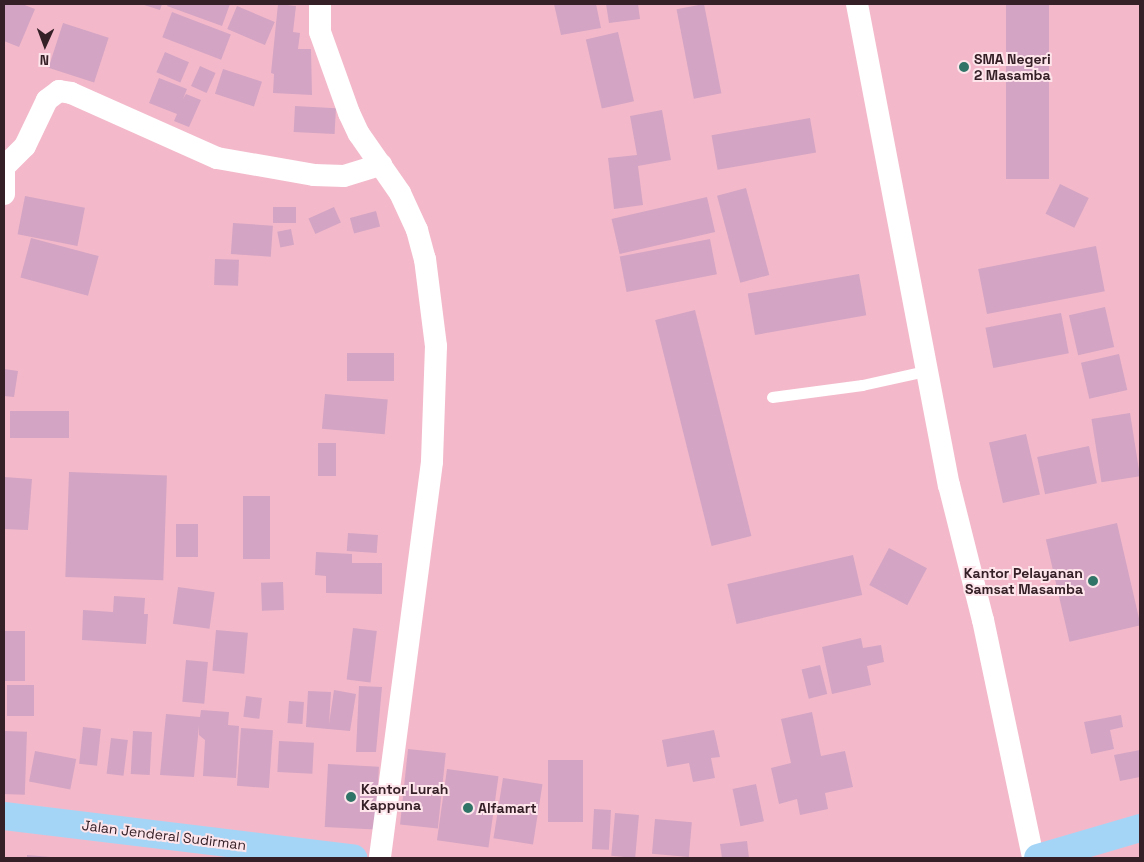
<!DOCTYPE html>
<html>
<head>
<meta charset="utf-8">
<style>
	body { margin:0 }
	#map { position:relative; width:1144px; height:862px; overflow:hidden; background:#f3b9ca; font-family:"Space Grotesk",sans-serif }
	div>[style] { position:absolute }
	.building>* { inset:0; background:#d3a4c3; transform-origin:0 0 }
	.lane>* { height:11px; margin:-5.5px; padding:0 5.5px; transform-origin:5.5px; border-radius:5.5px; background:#fff }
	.street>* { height:22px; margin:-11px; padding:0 11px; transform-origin:11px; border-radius:11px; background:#fff }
	.highway>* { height:28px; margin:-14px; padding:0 14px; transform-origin:14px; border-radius:14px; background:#a5d5f6 }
	.dots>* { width:14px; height:14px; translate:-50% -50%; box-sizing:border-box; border:2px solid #fde5eb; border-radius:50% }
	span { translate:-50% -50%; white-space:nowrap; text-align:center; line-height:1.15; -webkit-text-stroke:4px #fde5eb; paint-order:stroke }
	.poi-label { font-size:14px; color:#362027; font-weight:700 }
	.left { translate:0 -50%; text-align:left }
	.right { translate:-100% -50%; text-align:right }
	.street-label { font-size:14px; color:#362027 }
	.frame { position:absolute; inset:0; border:5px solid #362027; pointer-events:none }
	.north { position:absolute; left:20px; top:20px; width:50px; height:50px; -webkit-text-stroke:4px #fde5eb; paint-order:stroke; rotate:182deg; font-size:14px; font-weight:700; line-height:20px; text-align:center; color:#362027 }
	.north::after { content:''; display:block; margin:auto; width:18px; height:22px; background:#362027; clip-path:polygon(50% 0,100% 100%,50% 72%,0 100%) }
</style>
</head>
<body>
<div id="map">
	<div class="building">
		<div style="clip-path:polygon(4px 4px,22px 4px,35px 9px,19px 47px,4px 41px)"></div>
		<div style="clip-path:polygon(141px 4px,162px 4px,160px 10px)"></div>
		<div style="clip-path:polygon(168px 4px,230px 4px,222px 26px,167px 6px)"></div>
		<div style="clip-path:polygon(278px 4px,296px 6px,293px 32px,300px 33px,298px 49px,311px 49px,312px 95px,273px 93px,274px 74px,271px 73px)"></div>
		<div style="clip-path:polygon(554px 4px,596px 4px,601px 28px,561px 35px)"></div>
		<div style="clip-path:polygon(606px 4px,638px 4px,640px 19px,609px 23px)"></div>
		<div style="left:704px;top:4px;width:91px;height:28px;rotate:79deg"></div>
		<div style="left:1006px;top:4px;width:43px;height:175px"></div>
		<div style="left:237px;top:6px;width:41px;height:25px;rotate:23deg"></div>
		<div style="left:172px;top:12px;width:63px;height:27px;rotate:21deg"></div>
		<div style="left:63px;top:23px;width:48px;height:47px;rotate:18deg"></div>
		<div style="left:618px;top:32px;width:71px;height:33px;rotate:77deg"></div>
		<div style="left:165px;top:52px;width:26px;height:22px;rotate:23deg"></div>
		<div style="left:200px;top:66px;width:17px;height:22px;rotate:24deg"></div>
		<div style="left:223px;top:69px;width:41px;height:26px;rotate:18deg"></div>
		<div style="clip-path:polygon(159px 78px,187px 89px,183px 99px,186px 94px,201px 100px,189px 127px,174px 121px,177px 114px,149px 103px)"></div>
		<div style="left:295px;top:106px;width:41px;height:26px;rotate:3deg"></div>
		<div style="clip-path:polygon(662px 110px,671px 160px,638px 166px,643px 205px,614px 209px,608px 158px,637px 155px,630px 116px)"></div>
		<div style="left:810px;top:118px;width:35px;height:100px;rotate:80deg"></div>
		<div style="left:1060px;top:184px;width:32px;height:33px;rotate:26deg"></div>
		<div style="left:746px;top:188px;width:90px;height:30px;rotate:75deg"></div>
		<div style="left:25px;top:196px;width:61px;height:39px;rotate:11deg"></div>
		<div style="left:707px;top:197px;width:36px;height:98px;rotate:77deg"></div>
		<div style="left:273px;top:207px;width:23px;height:16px"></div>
		<div style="left:334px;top:207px;width:17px;height:28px;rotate:66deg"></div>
		<div style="left:376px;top:211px;width:16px;height:27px;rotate:75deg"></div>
		<div style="left:233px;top:223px;width:40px;height:31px;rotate:4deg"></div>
		<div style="left:291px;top:229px;width:16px;height:14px;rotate:79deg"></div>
		<div style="left:31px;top:238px;width:70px;height:41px;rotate:15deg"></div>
		<div style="left:710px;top:239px;width:36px;height:92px;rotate:79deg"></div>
		<div style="left:1096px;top:246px;width:46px;height:120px;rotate:79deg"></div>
		<div style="left:215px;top:259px;width:24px;height:26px;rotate:2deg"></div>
		<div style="left:859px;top:274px;width:42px;height:113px;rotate:80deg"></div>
		<div style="left:1105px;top:307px;width:41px;height:37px;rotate:77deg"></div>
		<div style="left:695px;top:310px;width:233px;height:41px;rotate:76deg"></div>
		<div style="left:1061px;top:313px;width:41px;height:77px;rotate:79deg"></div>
		<div style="left:394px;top:353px;width:28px;height:47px;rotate:90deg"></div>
		<div style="left:1119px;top:354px;width:37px;height:39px;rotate:77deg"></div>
		<div style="clip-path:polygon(4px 369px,18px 371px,14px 397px,4px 396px)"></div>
		<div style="left:325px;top:394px;width:63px;height:35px;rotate:5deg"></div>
		<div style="left:10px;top:411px;width:59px;height:27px"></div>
		<div style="left:1130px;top:413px;width:64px;height:39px;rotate:81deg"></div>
		<div style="left:1026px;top:434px;width:62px;height:38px;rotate:77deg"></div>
		<div style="left:318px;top:443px;width:18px;height:33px"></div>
		<div style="left:1089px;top:446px;width:38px;height:53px;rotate:78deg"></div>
		<div style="left:69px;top:472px;width:98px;height:105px;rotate:2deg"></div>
		<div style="clip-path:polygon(4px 477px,32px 479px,28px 530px,4px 529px)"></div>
		<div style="left:243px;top:496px;width:27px;height:63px"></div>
		<div style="left:1117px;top:523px;width:105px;height:73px;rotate:77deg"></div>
		<div style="left:176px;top:524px;width:22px;height:33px"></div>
		<div style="left:348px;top:533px;width:30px;height:18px;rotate:4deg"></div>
		<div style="left:889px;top:548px;width:43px;height:42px;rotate:28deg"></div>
		<div style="clip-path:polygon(316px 552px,352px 554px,352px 563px,382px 563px,382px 594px,326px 593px,326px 576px,315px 575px)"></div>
		<div style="left:853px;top:555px;width:41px;height:129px;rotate:77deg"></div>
		<div style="left:283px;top:582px;width:28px;height:22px;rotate:88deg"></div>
		<div style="left:178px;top:587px;width:37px;height:37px;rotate:8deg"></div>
		<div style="clip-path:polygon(114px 596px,145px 598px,144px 614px,148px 614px,146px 644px,82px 640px,83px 610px,113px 612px)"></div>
		<div style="left:353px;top:628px;width:24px;height:52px;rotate:7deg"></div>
		<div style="left:216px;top:630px;width:32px;height:41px;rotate:5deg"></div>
		<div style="left:4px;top:631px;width:21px;height:50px"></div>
		<div style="clip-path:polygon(861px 638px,863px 648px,881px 645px,884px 662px,867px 666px,871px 685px,832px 694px,822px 647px)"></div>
		<div style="left:186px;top:660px;width:22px;height:42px;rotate:5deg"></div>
		<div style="left:820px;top:665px;width:30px;height:19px;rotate:76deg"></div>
		<div style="left:7px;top:685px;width:27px;height:31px"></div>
		<div style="clip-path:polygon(359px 686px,382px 687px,376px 752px,356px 752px)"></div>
		<div style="clip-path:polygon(334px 690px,356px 694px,350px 731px,306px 727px,308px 691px,331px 692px,329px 724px)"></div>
		<div style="left:246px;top:696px;width:16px;height:21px;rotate:7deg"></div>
		<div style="left:289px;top:701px;width:15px;height:22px;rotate:4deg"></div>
		<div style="clip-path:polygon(201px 710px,229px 712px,228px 725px,239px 726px,236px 778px,203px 776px,205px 740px,199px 735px,199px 726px,194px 777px,160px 775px,166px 714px,200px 717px)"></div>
		<div style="clip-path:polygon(812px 712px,821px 756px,845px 751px,853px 787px,825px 793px,828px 809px,800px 815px,797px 799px,779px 804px,771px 768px,791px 763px,781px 719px)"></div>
		<div style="clip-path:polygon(1121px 715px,1123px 727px,1110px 730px,1114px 749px,1091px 754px,1084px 722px)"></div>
		<div style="left:83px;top:727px;width:18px;height:37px;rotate:6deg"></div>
		<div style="left:241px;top:728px;width:32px;height:58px;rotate:4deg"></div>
		<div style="clip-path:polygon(714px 730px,720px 757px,711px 758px,715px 778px,693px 782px,689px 763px,667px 767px,662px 740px)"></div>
		<div style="left:4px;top:731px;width:23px;height:63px;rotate:2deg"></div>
		<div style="left:133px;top:731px;width:19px;height:43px;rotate:3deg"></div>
		<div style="left:111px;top:738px;width:17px;height:36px;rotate:7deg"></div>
		<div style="left:279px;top:741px;width:35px;height:31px;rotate:3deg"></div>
		<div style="left:408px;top:749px;width:38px;height:76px;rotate:6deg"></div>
		<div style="clip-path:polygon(1140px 750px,1140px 777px,1120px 781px,1114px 755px)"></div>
		<div style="left:35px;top:751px;width:42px;height:31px;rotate:11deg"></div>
		<div style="left:548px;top:760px;width:35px;height:62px"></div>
		<div style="left:328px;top:764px;width:51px;height:63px;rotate:3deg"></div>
		<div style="left:447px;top:769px;width:52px;height:72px;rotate:8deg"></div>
		<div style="left:503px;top:778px;width:40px;height:61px;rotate:9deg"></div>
		<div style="left:756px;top:784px;width:38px;height:24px;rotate:78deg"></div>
		<div style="left:594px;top:809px;width:17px;height:40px;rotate:3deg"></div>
		<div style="left:615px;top:813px;width:24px;height:43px;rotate:5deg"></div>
		<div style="left:655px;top:819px;width:37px;height:35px;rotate:5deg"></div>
		<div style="clip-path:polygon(747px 841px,749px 858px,722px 858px,720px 844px)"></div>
		<div style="clip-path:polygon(27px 855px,51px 857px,51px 858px,27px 858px)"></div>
	</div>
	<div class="lane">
		<div style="left:772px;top:397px;width:91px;rotate:-7.6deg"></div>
		<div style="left:862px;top:385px;width:70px;rotate:-12.4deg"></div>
	</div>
	<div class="street">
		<div style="left:320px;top:4px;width:28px;rotate:90deg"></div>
		<div style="left:320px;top:32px;width:86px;rotate:70.3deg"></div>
		<div style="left:349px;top:113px;width:23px;rotate:65deg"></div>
		<div style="left:359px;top:134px;width:72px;rotate:55.2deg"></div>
		<div style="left:400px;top:193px;width:41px;rotate:65.3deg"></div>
		<div style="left:417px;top:230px;width:30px;rotate:75deg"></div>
		<div style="left:425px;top:259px;width:88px;rotate:82.8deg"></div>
		<div style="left:436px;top:346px;width:116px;rotate:92deg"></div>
		<div style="left:432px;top:462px;width:399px;rotate:97.5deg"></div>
		<div style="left:857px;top:4px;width:490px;rotate:79.2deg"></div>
		<div style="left:949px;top:485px;width:139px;rotate:75.9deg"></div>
		<div style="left:983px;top:620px;width:243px;rotate:78.1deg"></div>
		<div style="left:4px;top:164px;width:30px;rotate:90deg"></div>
		<div style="left:5px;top:166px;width:28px;rotate:-45deg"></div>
		<div style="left:25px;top:146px;width:51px;rotate:-64.4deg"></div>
		<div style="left:47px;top:100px;width:15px;rotate:-37deg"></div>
		<div style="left:59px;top:91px;width:12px;rotate:9deg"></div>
		<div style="left:71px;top:93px;width:160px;rotate:24deg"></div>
		<div style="left:217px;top:158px;width:98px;rotate:9.9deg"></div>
		<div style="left:314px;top:175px;width:30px;rotate:2deg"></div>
		<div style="left:344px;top:176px;width:39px;rotate:-17deg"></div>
	</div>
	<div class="highway">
		<div style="left:4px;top:816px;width:352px;rotate:6.9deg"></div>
		<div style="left:1038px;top:858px;width:106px;rotate:-16.4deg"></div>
	</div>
	<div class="dots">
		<div style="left:964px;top:67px;background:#307467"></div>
		<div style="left:1093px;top:581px;background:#307467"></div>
		<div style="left:351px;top:797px;background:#307467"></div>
		<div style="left:468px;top:808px;background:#307467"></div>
	</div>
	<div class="poi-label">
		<span class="left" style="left:974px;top:67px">SMA Negeri<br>2 Masamba</span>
		<span class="right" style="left:1083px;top:581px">Kantor Pelayanan<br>Samsat Masamba</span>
		<span class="left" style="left:361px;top:797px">Kantor Lurah<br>Kappuna</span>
		<span class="left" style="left:478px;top:808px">Alfamart</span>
	</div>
	<div class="street-label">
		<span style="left:164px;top:835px;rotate:7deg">Jalan Jenderal Sudirman</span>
	</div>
	<div class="frame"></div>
	<div class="north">N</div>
</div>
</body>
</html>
